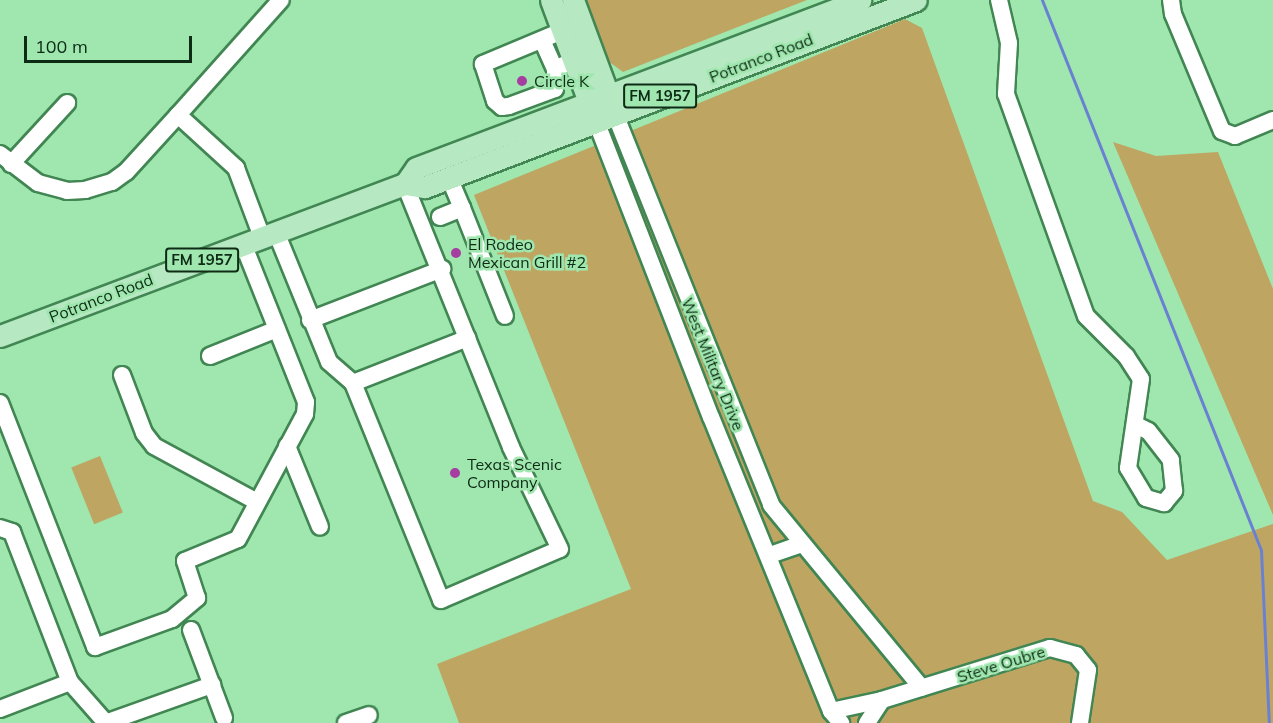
<!DOCTYPE html>
<html>
<head>
<meta charset="utf-8">
<style>
	body { margin:0 }
	#map { position:relative; width:1273px; height:723px; overflow:hidden; background:#9fe7ae; font-family:Mulish,sans-serif }
	div>[style] { position:absolute }
	.green>* { inset:0; background:#bea662; transform-origin:0 0 }
	.stream>* { height:3px; margin:-1.5px; padding:0 1.5px; transform-origin:1.5px; border-radius:1.5px; background:#6a81d2 }
	.roads { filter:drop-shadow(2px 0 #418653) drop-shadow(-2px 0 #418653) drop-shadow(0 2px #418653) drop-shadow(0 -2px #418653) }
	.minor>* { height:16px; margin:-8px; padding:0 8px; transform-origin:8px; border-radius:8px; background:#fff }
	.major>* { height:21px; margin:-10.5px; padding:0 10.5px; transform-origin:10.5px; border-radius:10.5px; background:#b6e9c2 }
	.dots>* { width:16px; height:16px; translate:-50% -50%; box-sizing:border-box; border:3px solid #9fe7ae; border-radius:50% }
	span { translate:-50% -50%; white-space:nowrap; text-align:center; line-height:1.15; -webkit-text-stroke:5px #9fe7ae; paint-order:stroke }
	.shield-label span { padding:2px 4px; background:#9fe7ae; border:2px solid; border-radius:4px; -webkit-text-stroke-width:0 }
	.shield-label { font-size:15px; color:#0e2b16; font-weight:700 }
	.street-label { font-size:16px; color:#0e2b16 }
	.poi-label { font-size:16px; color:#0e2b16 }
	.left { translate:0 -50%; text-align:left }
	.scale { position:absolute; left:24px; top:36px; width:168px; height:27px; box-sizing:border-box; border:3px solid #0e2b16; border-top:0; padding-left:8px; font-size:18px; line-height:21px; white-space:nowrap; color:#0e2b16; -webkit-text-stroke:4px #9fe7ae; paint-order:stroke }
</style>
</head>
<body>
<div id="map">
	<div class="green">
		<div style="clip-path:polygon(581px 0,807px 0,623px 72px,604px 58px)"></div>
		<div style="clip-path:polygon(905px 19px,922px 28px,1093px 501px,1122px 512px,1167px 560px,1273px 524px,1273px 723px,459px 723px,437px 664px,631px 589px,474px 195px)"></div>
		<div style="clip-path:polygon(1113px 142px,1156px 156px,1218px 152px,1273px 289px,1273px 515px)"></div>
		<div style="left:100px;top:456px;width:61px;height:31px;rotate:68deg"></div>
	</div>
	<div class="stream">
		<div style="left:1042px;top:0;width:592px;rotate:68.29deg"></div>
		<div style="left:1261px;top:550px;width:173px;rotate:87.4deg"></div>
	</div>
	<div class="roads">
		<div class="minor">
			<div style="left:999px;top:0;width:44px;rotate:76.9deg"></div>
			<div style="left:1009px;top:43px;width:51px;rotate:93.4deg"></div>
			<div style="left:1006px;top:94px;width:236px;rotate:70.2deg"></div>
			<div style="left:1086px;top:316px;width:57px;rotate:45deg"></div>
			<div style="left:1126px;top:356px;width:27px;rotate:57deg"></div>
			<div style="left:1141px;top:379px;width:90px;rotate:98.3deg"></div>
			<div style="left:1128px;top:468px;width:35px;rotate:59deg"></div>
			<div style="left:1146px;top:498px;width:19px;rotate:16deg"></div>
			<div style="left:1164px;top:503px;width:16px;rotate:-50deg"></div>
			<div style="left:1174px;top:491px;width:31px;rotate:-96deg"></div>
			<div style="left:1171px;top:460px;width:37px;rotate:-128deg"></div>
			<div style="left:1148px;top:431px;width:13px;rotate:-153deg"></div>
			<div style="left:1171px;top:0;width:14px;rotate:82deg"></div>
			<div style="left:1173px;top:14px;width:127px;rotate:67.3deg"></div>
			<div style="left:1222px;top:131px;width:14px;rotate:21deg"></div>
			<div style="left:1235px;top:136px;width:41px;rotate:-22.8deg"></div>
			<div style="left:562px;top:31px;width:86px;rotate:157.3deg"></div>
			<div style="left:483px;top:64px;width:39px;rotate:72deg"></div>
			<div style="left:495px;top:101px;width:9px;rotate:41deg"></div>
			<div style="left:502px;top:107px;width:7px;rotate:-8deg"></div>
			<div style="left:509px;top:106px;width:49px;rotate:-20.3deg"></div>
			<div style="left:555px;top:89px;width:20px;rotate:-90deg"></div>
			<div style="left:555px;top:69px;width:21px;rotate:-25deg"></div>
			<div style="left:542px;top:40px;width:32px;rotate:66deg"></div>
			<div style="left:615px;top:114px;width:421px;rotate:68.2deg"></div>
			<div style="left:771px;top:505px;width:237px;rotate:50.5deg"></div>
			<div style="left:178px;top:115px;width:154px;rotate:-48.2deg"></div>
			<div style="left:596px;top:121px;width:318px;rotate:68.8deg"></div>
			<div style="left:711px;top:417px;width:318px;rotate:67.8deg"></div>
			<div style="left:831px;top:711px;width:16px;rotate:50deg"></div>
			<div style="left:0;top:154px;width:48px;rotate:37.3deg"></div>
			<div style="left:38px;top:183px;width:30px;rotate:15deg"></div>
			<div style="left:67px;top:191px;width:18px;rotate:-3deg"></div>
			<div style="left:85px;top:190px;width:28px;rotate:-17deg"></div>
			<div style="left:112px;top:182px;width:17px;rotate:-36deg"></div>
			<div style="left:126px;top:172px;width:77px;rotate:-47.6deg"></div>
			<div style="left:178px;top:115px;width:79px;rotate:42.4deg"></div>
			<div style="left:236px;top:168px;width:74px;rotate:69.4deg"></div>
			<div style="left:11px;top:164px;width:83px;rotate:-47.4deg"></div>
			<div style="left:462px;top:208px;width:116px;rotate:68.3deg"></div>
			<div style="left:440px;top:217px;width:24px;rotate:-22deg"></div>
			<div style="left:462px;top:208px;width:34px;rotate:-113deg"></div>
			<div style="left:276px;top:232px;width:140px;rotate:67.8deg"></div>
			<div style="left:329px;top:362px;width:32px;rotate:41deg"></div>
			<div style="left:353px;top:383px;width:234px;rotate:67.9deg"></div>
			<div style="left:441px;top:600px;width:129px;rotate:-23.2deg"></div>
			<div style="left:560px;top:549px;width:113px;rotate:-115.7deg"></div>
			<div style="left:511px;top:447px;width:284px;rotate:-112deg"></div>
			<div style="left:310px;top:320px;width:142px;rotate:-21.1deg"></div>
			<div style="left:210px;top:356px;width:72px;rotate:-21.9deg"></div>
			<div style="left:122px;top:375px;width:62px;rotate:69.2deg"></div>
			<div style="left:144px;top:433px;width:16px;rotate:52deg"></div>
			<div style="left:154px;top:446px;width:117px;rotate:28.5deg"></div>
			<div style="left:353px;top:383px;width:123px;rotate:-21.4deg"></div>
			<div style="left:0;top:403px;width:262px;rotate:68.7deg"></div>
			<div style="left:95px;top:647px;width:82px;rotate:-20deg"></div>
			<div style="left:172px;top:619px;width:33px;rotate:-40deg"></div>
			<div style="left:197px;top:598px;width:39px;rotate:-108deg"></div>
			<div style="left:185px;top:561px;width:57px;rotate:-22.5deg"></div>
			<div style="left:238px;top:539px;width:142px;rotate:-61.8deg"></div>
			<div style="left:305px;top:414px;width:12px;rotate:-85deg"></div>
			<div style="left:306px;top:402px;width:170px;rotate:-111.7deg"></div>
			<div style="left:287px;top:446px;width:87px;rotate:67.8deg"></div>
			<div style="left:0;top:528px;width:13px;rotate:18deg"></div>
			<div style="left:12px;top:532px;width:161px;rotate:68.9deg"></div>
			<div style="left:70px;top:682px;width:55px;rotate:48.7deg"></div>
			<div style="left:770px;top:555px;width:34px;rotate:-19deg"></div>
			<div style="left:191px;top:630px;width:94px;rotate:69.4deg"></div>
			<div style="left:0;top:709px;width:75px;rotate:-21.1deg"></div>
			<div style="left:831px;top:711px;width:52px;rotate:-12.2deg"></div>
			<div style="left:105px;top:723px;width:114px;rotate:-19.6deg"></div>
			<div style="left:346px;top:723px;width:24px;rotate:-19deg"></div>
			<div style="left:867px;top:723px;width:27px;rotate:-57deg"></div>
			<div style="left:882px;top:700px;width:176px;rotate:-17.2deg"></div>
			<div style="left:1050px;top:648px;width:27px;rotate:15deg"></div>
			<div style="left:1076px;top:655px;width:19px;rotate:51deg"></div>
			<div style="left:1088px;top:670px;width:54px;rotate:98.6deg"></div>
		</div>
		<div class="major">
			<div style="left:551px;top:0;width:123px;rotate:69.5deg"></div>
			<div style="left:573px;top:0;width:115px;rotate:69.7deg"></div>
			<div style="left:405px;top:184px;width:19px;rotate:-55deg"></div>
			<div style="left:416px;top:168px;width:475px;rotate:-20.7deg"></div>
			<div style="left:0;top:336px;width:433px;rotate:-20.6deg"></div>
			<div style="left:405px;top:184px;width:20px;rotate:9deg"></div>
			<div style="left:425px;top:187px;width:525px;rotate:-20.85deg"></div>
		</div>
	</div>
	<div class="dots">
		<div style="left:522px;top:81px;background:#a63da0"></div>
		<div style="left:456px;top:253px;background:#a63da0"></div>
		<div style="left:455px;top:473px;background:#a63da0"></div>
	</div>
	<div class="shield-label">
		<span style="left:660px;top:96px">FM 1957</span>
		<span style="left:202px;top:260px">FM 1957</span>
	</div>
	<div class="street-label">
		<span style="left:761px;top:58px;rotate:-21deg">Potranco Road</span>
		<span style="left:101px;top:298px;rotate:-21deg">Potranco Road</span>
		<span style="left:713px;top:364px;rotate:68deg">West Military Drive</span>
		<span style="left:1001px;top:664px;rotate:-17deg">Steve Oubre</span>
	</div>
	<div class="poi-label">
		<span class="left" style="left:534px;top:81px">Circle K</span>
		<span class="left" style="left:468px;top:253px">El Rodeo<br>Mexican Grill #2</span>
		<span class="left" style="left:467px;top:473px">Texas Scenic<br>Company</span>
	</div>
	<div class="scale">100 m</div>
</div>
</body>
</html>
